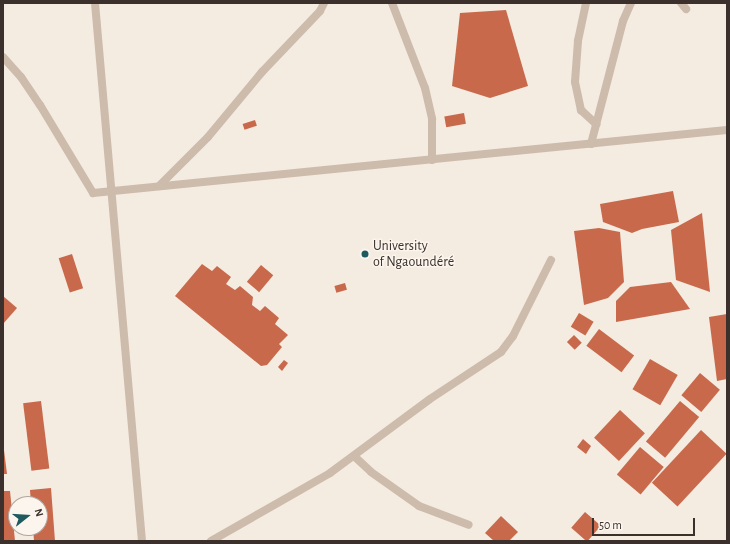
<!DOCTYPE html>
<html>
<head>
<meta charset="utf-8">
<style>
	body { margin:0 }
	#map { position:relative; width:730px; height:544px; overflow:hidden; background:#f4ebe1; font-family:"Alegreya Sans",sans-serif }
	div>[style] { position:absolute }
	.building>* { inset:0; background:#c8694b; transform-origin:0 0 }
	.service>* { height:8px; margin:-4px; padding:0 4px; transform-origin:4px; border-radius:4px; background:#cdbbac }
	.dots>* { width:11px; height:11px; translate:-50% -50%; box-sizing:border-box; border:2px solid #fbf5ee; border-radius:50% }
	span { translate:-50% -50%; white-space:nowrap; text-align:center; line-height:1.15; -webkit-text-stroke:3px #fbf5ee; paint-order:stroke }
	.poi-label { font-size:14px; color:#3b302b }
	.left { translate:0 -50%; text-align:left }
	.frame { position:absolute; inset:0; border:4px solid #3b302b; pointer-events:none }
	.north { position:absolute; left:8px; top:496px; width:40px; height:40px; box-sizing:border-box; background:#fbf5ee; border:1px solid #aea6a0; border-radius:50%; rotate:73deg; font-size:11px; font-weight:700; line-height:16px; text-align:center; color:#3b302b }
	.north::after { content:''; display:block; margin:auto; width:14px; height:18px; background:#1f5a5e; clip-path:polygon(50% 0,100% 100%,50% 72%,0 100%) }
	.scale { position:absolute; left:592px; top:518px; width:103px; height:18px; box-sizing:border-box; border:2px solid #3b302b; border-top:0; padding-left:5px; font-size:12px; line-height:14px; white-space:nowrap; color:#3b302b; -webkit-text-stroke:3px #fbf5ee; paint-order:stroke }
</style>
</head>
<body>
<div id="map">
	<div class="building">
		<div style="clip-path:polygon(506px 10px,528px 86px,490px 98px,452px 86px,460px 13px)"></div>
		<div style="left:464px;top:113px;width:11px;height:20px;rotate:80deg"></div>
		<div style="left:255px;top:120px;width:6px;height:13px;rotate:72deg"></div>
		<div style="clip-path:polygon(673px 191px,679px 222px,642px 229px,632px 233px,603px 222px,600px 204px)"></div>
		<div style="clip-path:polygon(702px 213px,710px 292px,676px 280px,671px 230px)"></div>
		<div style="clip-path:polygon(599px 228px,620px 232px,624px 282px,608px 298px,584px 305px,574px 231px)"></div>
		<div style="left:72px;top:254px;width:36px;height:14px;rotate:72deg"></div>
		<div style="clip-path:polygon(202px 264px,212px 271px,217px 266px,231px 277px,226px 284px,235px 290px,240px 286px,253px 297px,252px 305px,260px 311px,265px 306px,279px 318px,275px 324px,288px 335px,279px 344px,282px 347px,267px 365px,261px 366px,175px 296px)"></div>
		<div style="left:261px;top:265px;width:16px;height:22px;rotate:40deg"></div>
		<div style="clip-path:polygon(671px 282px,690px 309px,616px 322px,616px 301px,630px 287px)"></div>
		<div style="left:345px;top:283px;width:7px;height:11px;rotate:74deg"></div>
		<div style="clip-path:polygon(3px 296px,17px 308px,3px 324px)"></div>
		<div style="left:579px;top:313px;width:17px;height:16px;rotate:31deg"></div>
		<div style="clip-path:polygon(727px 314px,727px 379px,717px 381px,709px 317px)"></div>
		<div style="left:599px;top:329px;width:44px;height:21px;rotate:37deg"></div>
		<div style="left:574px;top:335px;width:11px;height:10px;rotate:45deg"></div>
		<div style="left:650px;top:359px;width:32px;height:35px;rotate:30deg"></div>
		<div style="clip-path:polygon(284px 360px,288px 363px,282px 371px,278px 367px)"></div>
		<div style="left:700px;top:373px;width:26px;height:29px;rotate:40deg"></div>
		<div style="left:41px;top:401px;width:68px;height:18px;rotate:83deg"></div>
		<div style="left:680px;top:401px;width:25px;height:53px;rotate:40deg"></div>
		<div style="left:620px;top:410px;width:34px;height:38px;rotate:43deg"></div>
		<div style="left:701px;top:430px;width:35px;height:72px;rotate:43deg"></div>
		<div style="clip-path:polygon(583px 439px,591px 446px,586px 454px,577px 447px)"></div>
		<div style="clip-path:polygon(3px 442px,7px 474px,3px 474px)"></div>
		<div style="left:640px;top:447px;width:31px;height:36px;rotate:40deg"></div>
		<div style="clip-path:polygon(51px 488px,55px 541px,34px 541px,33px 528px,40px 528px,40px 504px,31px 504px,30px 490px)"></div>
		<div style="clip-path:polygon(3px 491px,10px 491px,15px 541px,3px 541px)"></div>
		<div style="left:585px;top:512px;width:21px;height:21px;rotate:41deg"></div>
		<div style="clip-path:polygon(501px 516px,518px 532px,509px 541px,494px 541px,485px 533px)"></div>
	</div>
	<div class="service">
		<div style="left:95px;top:3px;width:540px;rotate:85.01deg"></div>
		<div style="left:392px;top:3px;width:91px;rotate:68.8deg"></div>
		<div style="left:425px;top:88px;width:32px;rotate:77deg"></div>
		<div style="left:432px;top:119px;width:41px;rotate:90deg"></div>
		<div style="left:586px;top:3px;width:39px;rotate:102deg"></div>
		<div style="left:578px;top:41px;width:41px;rotate:94.2deg"></div>
		<div style="left:575px;top:82px;width:29px;rotate:78deg"></div>
		<div style="left:581px;top:110px;width:21px;rotate:43deg"></div>
		<div style="left:681px;top:3px;width:8px;rotate:50deg"></div>
		<div style="left:3px;top:57px;width:27px;rotate:48deg"></div>
		<div style="left:21px;top:77px;width:34px;rotate:56deg"></div>
		<div style="left:40px;top:105px;width:103px;rotate:58.9deg"></div>
		<div style="left:93px;top:193px;width:637px;rotate:-5.67deg"></div>
		<div style="left:591px;top:144px;width:127px;rotate:-75.4deg"></div>
		<div style="left:623px;top:21px;width:20px;rotate:-66deg"></div>
		<div style="left:159px;top:186px;width:69px;rotate:-45deg"></div>
		<div style="left:208px;top:137px;width:85px;rotate:-50.3deg"></div>
		<div style="left:262px;top:72px;width:84px;rotate:-46.4deg"></div>
		<div style="left:320px;top:11px;width:9px;rotate:-63deg"></div>
		<div style="left:354px;top:456px;width:23px;rotate:43deg"></div>
		<div style="left:371px;top:472px;width:59px;rotate:35.3deg"></div>
		<div style="left:419px;top:506px;width:53px;rotate:20.8deg"></div>
		<div style="left:211px;top:541px;width:137px;rotate:-29.7deg"></div>
		<div style="left:330px;top:473px;width:124px;rotate:-36.5deg"></div>
		<div style="left:430px;top:399px;width:85px;rotate:-33.5deg"></div>
		<div style="left:501px;top:352px;width:20px;rotate:-53deg"></div>
		<div style="left:513px;top:336px;width:85px;rotate:-63.4deg"></div>
	</div>
	<div class="dots">
		<div style="left:365px;top:254px;background:#1f5a5e"></div>
	</div>
	<div class="poi-label">
		<span class="left" style="left:373px;top:254px">University<br>of Ngaoundéré</span>
	</div>
	<div class="frame"></div>
	<div class="north">N</div>
	<div class="scale">50 m</div>
</div>
</body>
</html>
